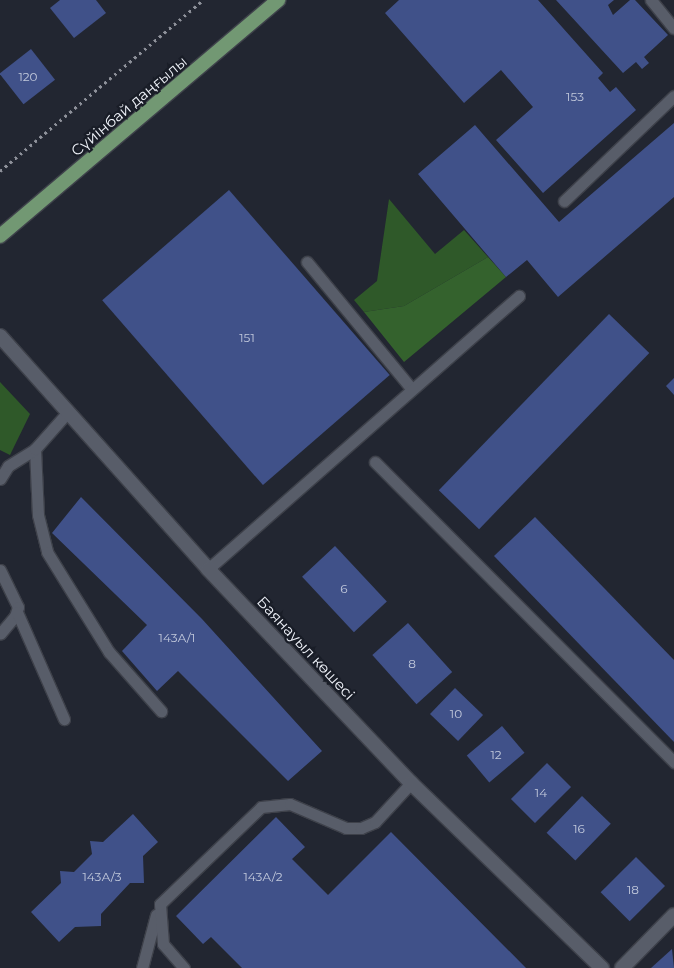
<!DOCTYPE html>
<html>
<head>
<meta charset="utf-8">
<style>
	body { margin:0 }
	#map { position:relative; width:674px; height:968px; overflow:hidden; background:#222631; font-family:Montserrat,sans-serif }
	div>[style] { position:absolute }
	.green>* { inset:0; background:#2f5929 }
	.forest>* { inset:0; background:#34622d }
	.building>* { inset:0; background:#405189; transform-origin:0 0 }
	.path>* { height:3px; margin-top:-1.5px; transform-origin:0; background:repeating-linear-gradient(90deg,#8e919a 0 2.5px,transparent 0 6.5px) }
	.roads { filter:drop-shadow(1px 0 #3e414a) drop-shadow(-1px 0 #3e414a) drop-shadow(0 1px #3e414a) drop-shadow(0 -1px #3e414a) }
	.service>* { height:11px; margin:-5.5px; padding:0 5.5px; transform-origin:5.5px; border-radius:5.5px; background:#585d69 }
	.minor>* { height:14px; margin:-7px; padding:0 7px; transform-origin:7px; border-radius:7px; background:#585d69 }
	.secondary>* { height:14px; margin:-7px; padding:0 7px; transform-origin:7px; border-radius:7px; background:#585d69 }
	.primary>* { height:14px; margin:-7px; padding:0 7px; transform-origin:7px; border-radius:7px; background:#729873 }
	span { translate:-50% -50%; white-space:nowrap; text-align:center; line-height:1.15; -webkit-text-stroke:4.5px #191d27; paint-order:stroke }
	.number-label { font-size:12px; color:#c2c9dc }
	.number-label span { -webkit-text-stroke-width:0 }
	.street-label { font-size:15px; color:#eef1f8 }
</style>
</head>
<body>
<div id="map">
	<div class="green">
		<div style="clip-path:polygon(389px 199px,435px 254px,464px 230px,488px 257px,404px 306px,364px 312px,354px 300px,377px 281px)"></div>
		<div style="clip-path:polygon(0 382px,30px 414px,10px 455px,0 450px)"></div>
	</div>
	<div class="forest">
		<div style="clip-path:polygon(488px 257px,506px 277px,404px 362px,364px 312px,404px 306px)"></div>
	</div>
	<div class="building">
		<div style="clip-path:polygon(60px 0,96px 0,106px 13px,74px 38px,50px 8px)"></div>
		<div style="clip-path:polygon(399px 0,538px 0,603px 73px,598px 78px,610px 92px,616px 87px,636px 110px,543px 193px,496px 140px,533px 107px,501px 70px,464px 103px,385px 13px)"></div>
		<div style="clip-path:polygon(556px 0,614px 0,608px 5px,613px 15px,630px 0,635px 0,668px 35px,644px 57px,649px 63px,642px 69px,636px 62px,623px 73px)"></div>
		<div style="left:31px;top:49px;width:39px;height:40px;rotate:52deg"></div>
		<div style="clip-path:polygon(674px 123px,674px 197px,558px 297px,527px 260px,506px 277px,418px 174px,475px 125px,559px 222px)"></div>
		<div style="left:229px;top:190px;width:245px;height:168px;rotate:49deg"></div>
		<div style="left:609px;top:314px;width:56px;height:245px;rotate:44deg"></div>
		<div style="clip-path:polygon(674px 378px,674px 395px,666px 386px)"></div>
		<div style="clip-path:polygon(81px 497px,202px 619px,322px 751px,288px 781px,178px 671px,157px 691px,122px 651px,147px 625px,52px 533px)"></div>
		<div style="clip-path:polygon(535px 517px,674px 660px,674px 742px,494px 556px)"></div>
		<div style="left:335px;top:546px;width:76px;height:45px;rotate:47deg"></div>
		<div style="left:408px;top:623px;width:66px;height:48px;rotate:48deg"></div>
		<div style="left:455px;top:688px;width:39px;height:36px;rotate:44deg"></div>
		<div style="left:502px;top:726px;width:35px;height:46px;rotate:50deg"></div>
		<div style="left:547px;top:763px;width:34px;height:51px;rotate:45deg"></div>
		<div style="left:582px;top:796px;width:40px;height:51px;rotate:44deg"></div>
		<div style="clip-path:polygon(133px 814px,158px 842px,143px 856px,144px 883px,130px 883px,101px 914px,101px 926px,75px 927px,59px 942px,31px 912px,61px 883px,60px 871px,74px 872px,92px 854px,90px 841px,103px 842px)"></div>
		<div style="clip-path:polygon(276px 817px,305px 847px,292px 859px,328px 895px,391px 832px,526px 968px,242px 968px,211px 937px,203px 944px,176px 916px)"></div>
		<div style="left:636px;top:857px;width:41px;height:50px;rotate:45deg"></div>
		<div style="clip-path:polygon(672px 949px,674px 968px,651px 968px)"></div>
	</div>
	<div class="path">
		<div style="left:0;top:171px;width:265px;rotate:-40.1deg"></div>
	</div>
	<div class="roads">
		<div class="service">
			<div style="left:651px;top:0;width:36px;rotate:51deg"></div>
			<div style="left:564px;top:201px;width:152px;rotate:-43.7deg"></div>
			<div style="left:307px;top:262px;width:163px;rotate:50.5deg"></div>
			<div style="left:35px;top:449px;width:66px;rotate:87.4deg"></div>
			<div style="left:38px;top:515px;width:38px;rotate:76deg"></div>
			<div style="left:47px;top:552px;width:118px;rotate:58.2deg"></div>
			<div style="left:109px;top:652px;width:79px;rotate:48.6deg"></div>
			<div style="left:375px;top:462px;width:424px;rotate:45.1deg"></div>
			<div style="left:0;top:479px;width:15px;rotate:-58deg"></div>
			<div style="left:8px;top:466px;width:32px;rotate:-32deg"></div>
			<div style="left:35px;top:449px;width:48px;rotate:-48.4deg"></div>
			<div style="left:208px;top:569px;width:414px;rotate:-41.3deg"></div>
			<div style="left:0;top:570px;width:41px;rotate:64.1deg"></div>
			<div style="left:18px;top:607px;width:9px;rotate:108deg"></div>
			<div style="left:15px;top:616px;width:23px;rotate:130deg"></div>
			<div style="left:17px;top:612px;width:117px;rotate:66.3deg"></div>
			<div style="left:142px;top:968px;width:55px;rotate:-75.2deg"></div>
			<div style="left:184px;top:968px;width:32px;rotate:-131deg"></div>
			<div style="left:163px;top:944px;width:40px;rotate:-94.3deg"></div>
			<div style="left:160px;top:904px;width:140px;rotate:-43.8deg"></div>
			<div style="left:261px;top:807px;width:29px;rotate:-6deg"></div>
			<div style="left:290px;top:804px;width:61px;rotate:23.2deg"></div>
			<div style="left:346px;top:828px;width:15px"></div>
			<div style="left:361px;top:828px;width:15px;rotate:-23deg"></div>
			<div style="left:375px;top:822px;width:53px;rotate:-47.3deg"></div>
		</div>
		<div class="minor">
			<div style="left:622px;top:968px;width:74px;rotate:-45.5deg"></div>
		</div>
		<div class="secondary">
			<div style="left:0;top:336px;width:312px;rotate:48.2deg"></div>
			<div style="left:208px;top:569px;width:295px;rotate:46.5deg"></div>
			<div style="left:411px;top:783px;width:266px;rotate:44.1deg"></div>
		</div>
		<div class="primary">
			<div style="left:0;top:236px;width:365px;rotate:-40.3deg"></div>
		</div>
	</div>
	<div class="number-label">
		<span style="left:28px;top:77px">120</span>
		<span style="left:575px;top:97px">153</span>
		<span style="left:247px;top:338px">151</span>
		<span style="left:344px;top:589px">6</span>
		<span style="left:177px;top:638px">143А/1</span>
		<span style="left:412px;top:664px">8</span>
		<span style="left:456px;top:714px">10</span>
		<span style="left:496px;top:755px">12</span>
		<span style="left:541px;top:793px">14</span>
		<span style="left:579px;top:829px">16</span>
		<span style="left:102px;top:877px">143А/3</span>
		<span style="left:263px;top:877px">143А/2</span>
		<span style="left:633px;top:890px">18</span>
	</div>
	<div class="street-label">
		<span style="left:129px;top:106px;rotate:-40deg">Сүйінбай даңғылы</span>
		<span style="left:306px;top:648px;rotate:47deg">Баянауыл көшесі</span>
	</div>
</div>
</body>
</html>
